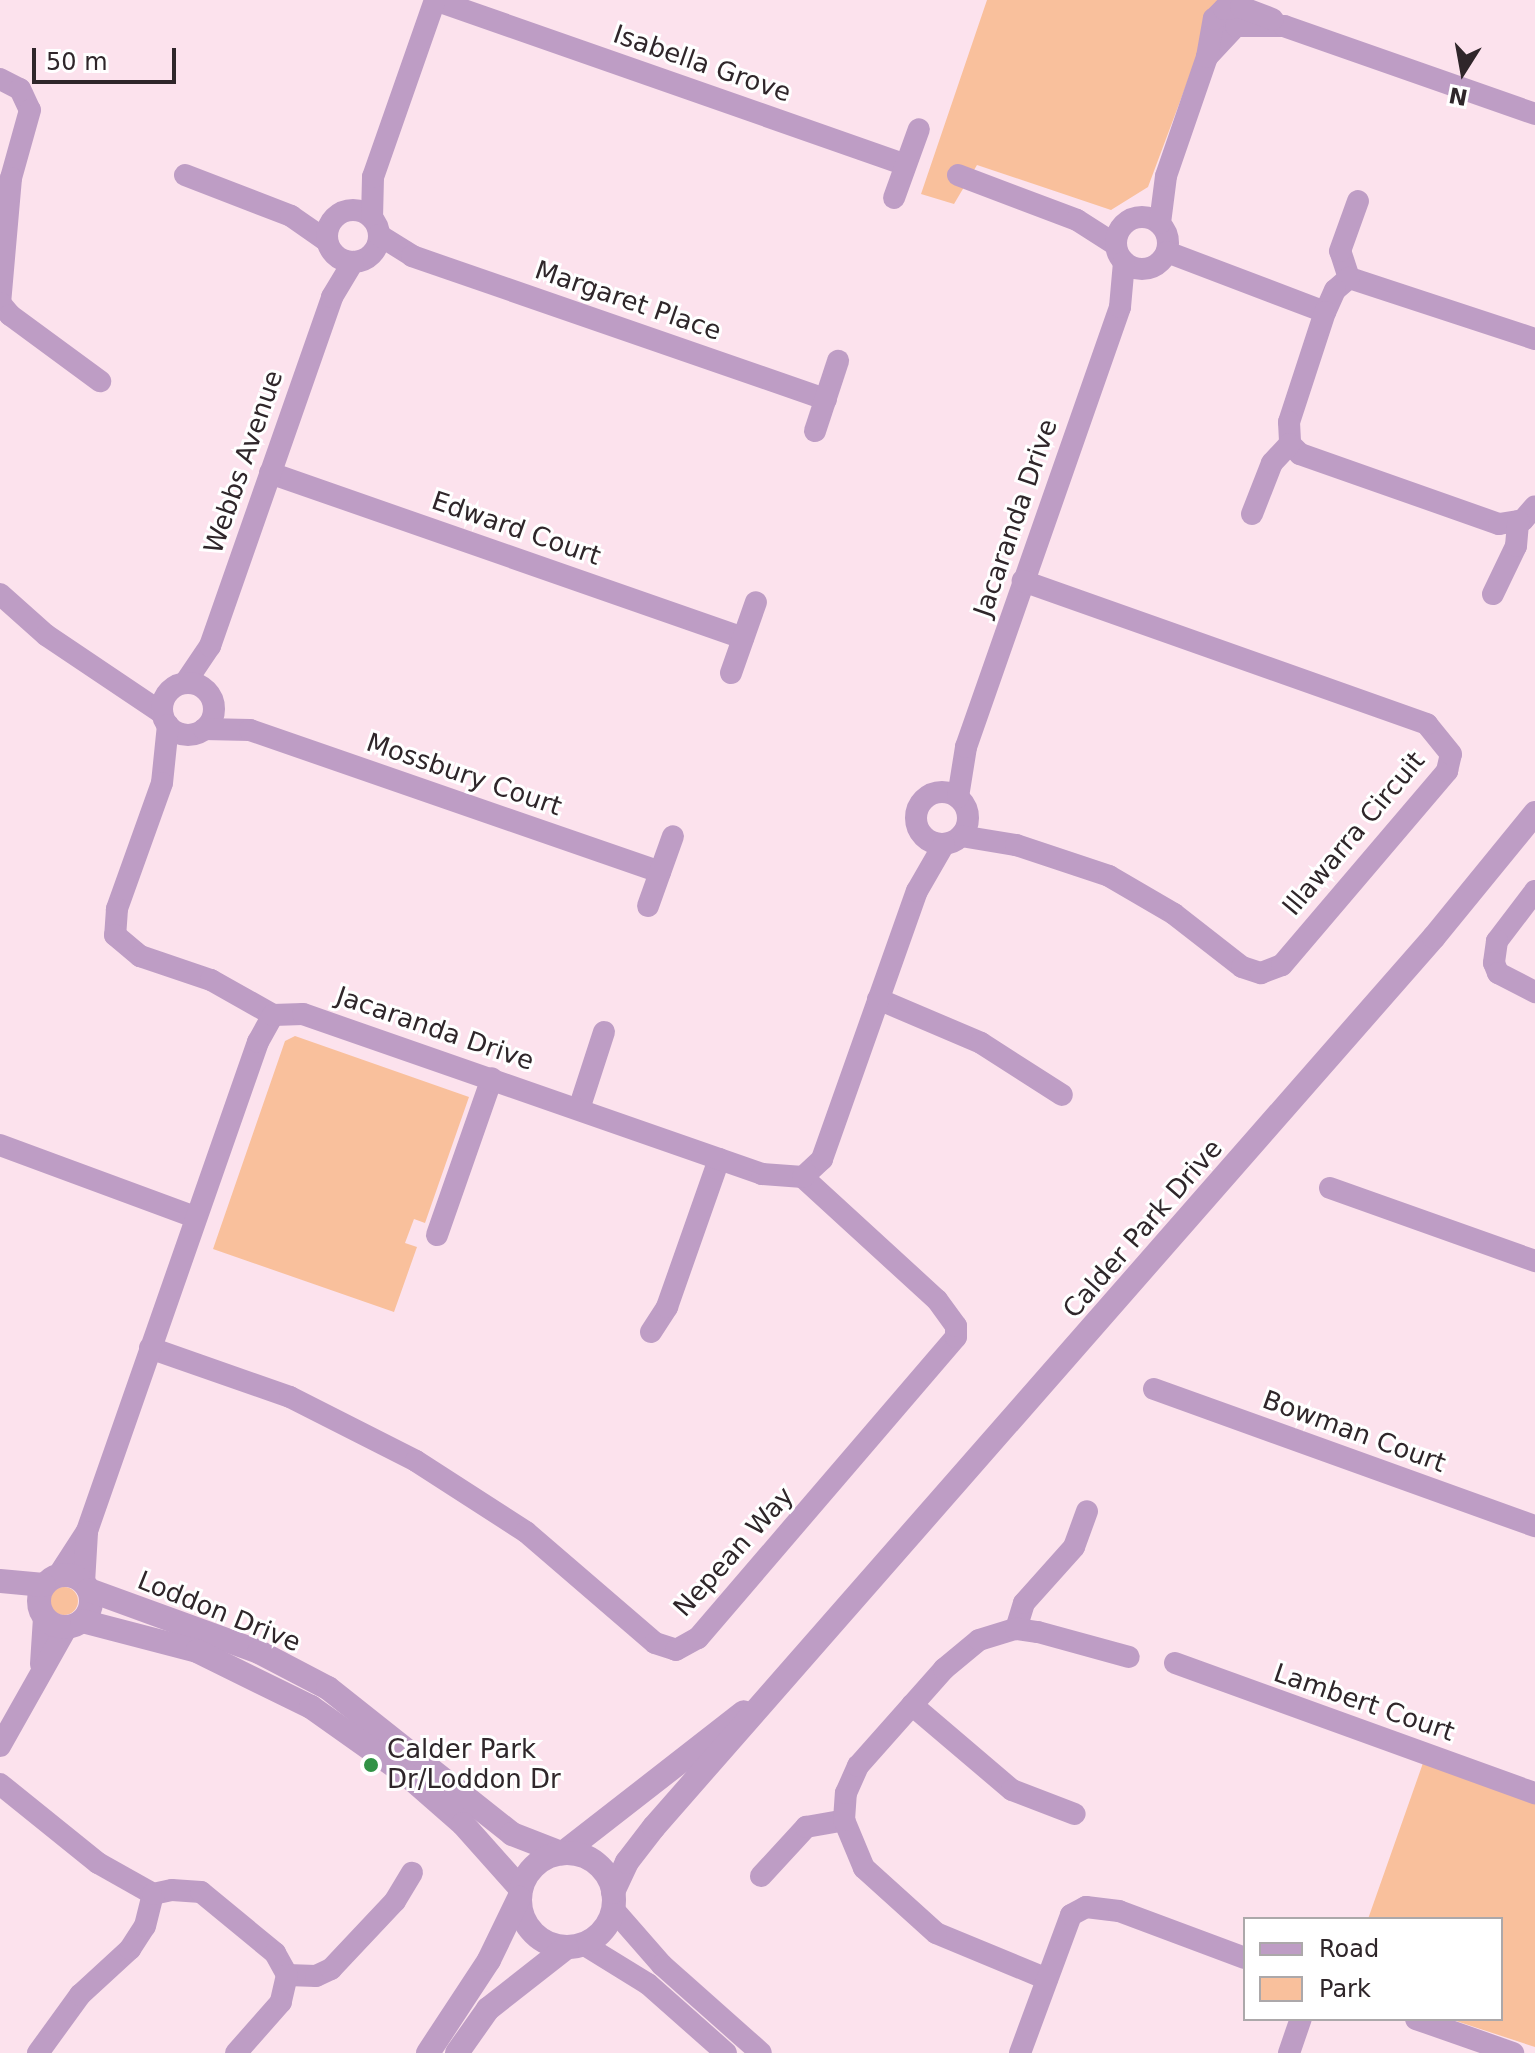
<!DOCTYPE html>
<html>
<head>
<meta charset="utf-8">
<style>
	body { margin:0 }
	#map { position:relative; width:1535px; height:2053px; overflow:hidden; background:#fce2ed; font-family:"DejaVu Sans",sans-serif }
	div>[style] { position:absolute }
	.green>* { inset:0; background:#f9c09c }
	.round { border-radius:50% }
	.minor>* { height:22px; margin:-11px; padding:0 11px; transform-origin:11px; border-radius:11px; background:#be9dc5 }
	.minor>.ring { margin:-11px; padding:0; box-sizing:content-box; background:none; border:22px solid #be9dc5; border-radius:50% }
	.tertiary>* { height:24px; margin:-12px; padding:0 12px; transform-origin:12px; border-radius:12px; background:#be9dc5 }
	.tertiary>.ring { margin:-12px; padding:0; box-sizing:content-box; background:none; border:24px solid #be9dc5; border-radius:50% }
	.dots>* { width:22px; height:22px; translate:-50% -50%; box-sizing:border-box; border:4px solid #fff; border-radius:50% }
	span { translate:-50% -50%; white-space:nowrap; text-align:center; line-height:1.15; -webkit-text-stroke:6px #fff; paint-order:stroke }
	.street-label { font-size:26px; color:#2f262a }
	.poi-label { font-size:26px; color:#2f262a }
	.left { translate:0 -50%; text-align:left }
	.legend { position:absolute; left:1243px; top:1917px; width:260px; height:104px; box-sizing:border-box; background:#fff; border:2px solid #aca8aa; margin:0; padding:10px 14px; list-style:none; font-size:24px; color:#2f262a }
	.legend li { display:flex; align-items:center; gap:16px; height:40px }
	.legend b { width:40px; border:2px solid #aca8aa }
	.north { position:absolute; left:1423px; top:32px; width:80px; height:80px; -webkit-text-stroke:6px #fff; paint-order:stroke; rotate:191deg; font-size:22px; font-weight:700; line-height:32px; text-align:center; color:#2f262a }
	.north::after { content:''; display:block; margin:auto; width:28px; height:36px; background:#2f262a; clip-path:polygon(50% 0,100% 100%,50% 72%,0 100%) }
	.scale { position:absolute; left:32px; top:48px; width:144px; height:36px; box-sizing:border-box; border:4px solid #2f262a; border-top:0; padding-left:10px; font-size:24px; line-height:28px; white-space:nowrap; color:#2f262a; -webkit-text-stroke:6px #fff; paint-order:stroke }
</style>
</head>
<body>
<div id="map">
	<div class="green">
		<div style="clip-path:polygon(987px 0,1218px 0,1148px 187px,1111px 210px,977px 165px,954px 204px,921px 194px)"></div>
		<div style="clip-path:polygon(295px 1036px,469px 1097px,425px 1223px,414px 1219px,405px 1243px,417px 1247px,394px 1312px,213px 1249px,285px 1041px)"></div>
		<div class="round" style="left:50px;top:1587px;width:28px;height:28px"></div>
		<div style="clip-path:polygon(1423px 1763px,1535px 1802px,1535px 2047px,1450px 2019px,1501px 2019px,1501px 1919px,1368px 1919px)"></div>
	</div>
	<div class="minor">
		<div style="left:435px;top:0;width:498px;rotate:19.3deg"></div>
		<div style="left:1207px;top:57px;width:42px;rotate:-46.9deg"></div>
		<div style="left:1236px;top:26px;width:48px"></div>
		<div style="left:1284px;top:26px;width:266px;rotate:19.3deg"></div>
		<div style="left:0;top:79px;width:22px;rotate:27deg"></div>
		<div style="left:20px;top:89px;width:23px;rotate:65deg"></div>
		<div style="left:30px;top:110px;width:71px;rotate:105.6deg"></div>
		<div style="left:11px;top:178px;width:125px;rotate:95deg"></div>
		<div style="left:0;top:303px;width:16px;rotate:50deg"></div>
		<div style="left:10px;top:315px;width:112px;rotate:36.3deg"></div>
		<div style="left:185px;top:175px;width:114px;rotate:21.1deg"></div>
		<div style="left:291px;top:216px;width:44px;rotate:34.8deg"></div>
		<div style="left:958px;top:175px;width:127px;rotate:20.7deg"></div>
		<div style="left:1077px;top:220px;width:46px;rotate:32.7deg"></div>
		<div style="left:894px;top:198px;width:73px;rotate:-70.1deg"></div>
		<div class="ring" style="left:327px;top:210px;width:30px;height:30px"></div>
		<div class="ring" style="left:1116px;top:217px;width:30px;height:30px"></div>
		<div style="left:372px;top:218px;width:41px;rotate:-88.6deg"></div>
		<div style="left:373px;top:177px;width:188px;rotate:-70.7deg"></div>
		<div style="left:1160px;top:223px;width:47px;rotate:-82.7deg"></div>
		<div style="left:1166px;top:176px;width:126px;rotate:-71deg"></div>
		<div style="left:1207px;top:57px;width:39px;rotate:-80deg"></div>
		<div style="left:1214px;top:19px;width:14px;rotate:-45deg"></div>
		<div style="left:1224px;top:9px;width:17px;rotate:-7deg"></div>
		<div style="left:1241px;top:7px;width:34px;rotate:21deg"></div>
		<div style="left:379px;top:235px;width:39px;rotate:32deg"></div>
		<div style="left:412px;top:256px;width:438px;rotate:19.1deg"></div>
		<div style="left:1167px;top:252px;width:169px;rotate:20.8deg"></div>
		<div style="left:1349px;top:278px;width:28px;rotate:-108deg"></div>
		<div style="left:1340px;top:251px;width:53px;rotate:-70.2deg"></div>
		<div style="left:1535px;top:339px;width:196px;rotate:-161.8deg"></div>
		<div style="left:1349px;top:278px;width:18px;rotate:139deg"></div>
		<div style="left:1335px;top:290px;width:24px;rotate:114deg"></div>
		<div style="left:1325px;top:312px;width:116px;rotate:108.1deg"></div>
		<div style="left:1289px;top:422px;width:22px;rotate:87deg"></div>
		<div style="left:1290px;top:444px;width:14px;rotate:45deg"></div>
		<div style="left:1300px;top:454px;width:211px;rotate:19.4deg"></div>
		<div style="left:1499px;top:524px;width:24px;rotate:-9deg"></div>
		<div style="left:1523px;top:520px;width:18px;rotate:-49deg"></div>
		<div style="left:815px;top:431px;width:74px;rotate:-71.8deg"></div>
		<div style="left:270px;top:473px;width:501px;rotate:19.23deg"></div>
		<div style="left:1252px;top:514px;width:55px;rotate:-68.6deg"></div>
		<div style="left:1272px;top:463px;width:26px;rotate:-47deg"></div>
		<div style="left:0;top:594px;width:62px;rotate:41.7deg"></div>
		<div style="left:46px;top:635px;width:140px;rotate:33.9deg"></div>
		<div style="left:1493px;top:594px;width:53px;rotate:-64.4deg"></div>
		<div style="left:1516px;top:546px;width:25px;rotate:-85deg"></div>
		<div style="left:731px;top:673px;width:75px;rotate:-70.6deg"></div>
		<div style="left:185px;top:683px;width:45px;rotate:-56deg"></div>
		<div style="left:210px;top:646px;width:370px;rotate:-70.7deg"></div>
		<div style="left:332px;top:297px;width:41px;rotate:-59deg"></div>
		<div class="ring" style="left:162px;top:683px;width:30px;height:30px"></div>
		<div style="left:168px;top:725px;width:58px;rotate:95.9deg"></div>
		<div style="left:162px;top:783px;width:134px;rotate:109.7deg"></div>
		<div style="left:117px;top:909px;width:26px;rotate:94deg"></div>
		<div style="left:115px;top:935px;width:33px;rotate:40deg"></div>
		<div style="left:140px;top:956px;width:75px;rotate:18.7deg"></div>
		<div style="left:211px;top:980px;width:71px;rotate:29.4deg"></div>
		<div style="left:204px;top:729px;width:46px;rotate:1.2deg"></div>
		<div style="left:250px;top:730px;width:434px;rotate:19.1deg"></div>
		<div class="ring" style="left:916px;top:792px;width:30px;height:30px"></div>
		<div style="left:958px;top:797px;width:51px;rotate:-80.9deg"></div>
		<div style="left:966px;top:747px;width:466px;rotate:-70.7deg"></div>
		<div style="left:1120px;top:307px;width:45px;rotate:-84.9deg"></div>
		<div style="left:961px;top:836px;width:56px;rotate:9.3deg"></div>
		<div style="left:1016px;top:845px;width:98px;rotate:18.4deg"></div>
		<div style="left:1109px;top:876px;width:75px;rotate:30.3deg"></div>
		<div style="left:1174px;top:914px;width:86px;rotate:37.9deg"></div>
		<div style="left:1242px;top:967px;width:20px;rotate:18deg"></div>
		<div style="left:1261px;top:973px;width:22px;rotate:-21deg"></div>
		<div style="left:1282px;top:965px;width:255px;rotate:-49.6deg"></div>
		<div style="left:1447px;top:771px;width:17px;rotate:-77deg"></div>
		<div style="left:1451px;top:754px;width:38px;rotate:-129deg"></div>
		<div style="left:1427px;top:724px;width:429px;rotate:-160.5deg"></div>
		<div style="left:1535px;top:891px;width:63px;rotate:127.2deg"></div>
		<div style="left:1497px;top:941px;width:22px;rotate:98deg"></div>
		<div style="left:1494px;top:963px;width:11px;rotate:68deg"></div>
		<div style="left:1498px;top:973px;width:42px;rotate:27.2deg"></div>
		<div style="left:648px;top:906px;width:74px;rotate:-70.3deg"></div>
		<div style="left:878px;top:999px;width:112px;rotate:23.1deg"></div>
		<div style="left:981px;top:1043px;width:96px;rotate:32.7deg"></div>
		<div style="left:579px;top:1109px;width:81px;rotate:-72deg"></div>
		<div style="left:0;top:1145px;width:208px;rotate:20.3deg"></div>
		<div style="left:1330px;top:1188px;width:218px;rotate:19.6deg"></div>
		<div style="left:437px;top:1235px;width:166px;rotate:-70.7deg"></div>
		<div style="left:651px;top:1332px;width:30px;rotate:-57deg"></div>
		<div style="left:667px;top:1307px;width:157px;rotate:-70.6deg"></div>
		<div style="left:150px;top:1348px;width:148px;rotate:19.3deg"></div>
		<div style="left:290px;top:1397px;width:141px;rotate:26.9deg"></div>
		<div style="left:416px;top:1461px;width:131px;rotate:32.8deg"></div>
		<div style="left:526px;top:1532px;width:170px;rotate:40.7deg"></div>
		<div style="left:655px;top:1643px;width:22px;rotate:18deg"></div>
		<div style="left:676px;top:1650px;width:25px;rotate:-29deg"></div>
		<div style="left:698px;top:1638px;width:396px;rotate:-49.4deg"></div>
		<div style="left:956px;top:1337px;width:11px;rotate:-90deg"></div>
		<div style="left:956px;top:1326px;width:32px;rotate:-126deg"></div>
		<div style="left:937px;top:1300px;width:182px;rotate:-137.5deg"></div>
		<div style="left:1154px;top:1389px;width:405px;rotate:19.8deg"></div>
		<div style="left:58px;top:1576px;width:54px;rotate:-57.2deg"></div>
		<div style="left:87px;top:1531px;width:518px;rotate:-70.73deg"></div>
		<div style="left:258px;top:1042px;width:31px;rotate:-61deg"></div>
		<div style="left:273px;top:1015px;width:30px;rotate:-2deg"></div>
		<div style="left:303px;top:1014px;width:486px;rotate:19.2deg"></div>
		<div style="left:762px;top:1174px;width:41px;rotate:4.2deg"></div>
		<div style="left:803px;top:1177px;width:26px;rotate:-43deg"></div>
		<div style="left:822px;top:1159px;width:284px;rotate:-70.5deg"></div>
		<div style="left:917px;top:891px;width:54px;rotate:-60.1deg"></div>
		<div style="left:84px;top:1583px;width:51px;rotate:-86.6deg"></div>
		<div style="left:1016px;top:1629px;width:27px;rotate:-73deg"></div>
		<div style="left:1024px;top:1603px;width:75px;rotate:-48.2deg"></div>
		<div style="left:1074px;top:1547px;width:38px;rotate:-70deg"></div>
		<div style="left:1175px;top:1663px;width:383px;rotate:19.9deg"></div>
		<div style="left:41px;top:1664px;width:46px;rotate:-86.3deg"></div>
		<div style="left:912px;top:1705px;width:131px;rotate:40.4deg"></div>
		<div style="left:1012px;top:1790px;width:67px;rotate:20.9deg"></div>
		<div style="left:0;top:1746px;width:137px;rotate:-60.6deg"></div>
		<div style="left:0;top:1784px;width:126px;rotate:38.9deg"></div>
		<div style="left:98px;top:1863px;width:63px;rotate:29.4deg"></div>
		<div style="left:761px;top:1876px;width:67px;rotate:-47.4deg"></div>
		<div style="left:806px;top:1827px;width:39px;rotate:-10deg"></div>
		<div style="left:613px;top:1909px;width:74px;rotate:48.8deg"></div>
		<div style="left:662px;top:1965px;width:132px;rotate:41.6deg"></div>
		<div style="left:583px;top:1944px;width:76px;rotate:31.6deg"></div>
		<div style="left:648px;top:1984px;width:104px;rotate:41.5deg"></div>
		<div style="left:287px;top:1975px;width:29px;rotate:2deg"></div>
		<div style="left:316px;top:1976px;width:17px;rotate:-25deg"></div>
		<div style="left:331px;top:1969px;width:93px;rotate:-46.7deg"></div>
		<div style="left:395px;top:1901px;width:33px;rotate:-59deg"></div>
		<div style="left:1047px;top:1979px;width:120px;rotate:-157.5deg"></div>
		<div style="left:936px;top:1933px;width:97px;rotate:-137.9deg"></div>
		<div style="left:864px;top:1868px;width:52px;rotate:-112.6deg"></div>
		<div style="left:844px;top:1820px;width:27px;rotate:-86deg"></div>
		<div style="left:846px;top:1793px;width:30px;rotate:-66deg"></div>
		<div style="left:858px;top:1766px;width:130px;rotate:-48.4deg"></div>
		<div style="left:944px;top:1669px;width:45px;rotate:-39.6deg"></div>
		<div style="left:979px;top:1640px;width:39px;rotate:-17deg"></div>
		<div style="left:1016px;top:1629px;width:22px;rotate:8deg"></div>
		<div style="left:1038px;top:1632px;width:94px;rotate:15.4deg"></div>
		<div style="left:1416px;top:2019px;width:103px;rotate:19.3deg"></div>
		<div style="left:38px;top:2053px;width:72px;rotate:-54.1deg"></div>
		<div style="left:80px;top:1995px;width:68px;rotate:-42.6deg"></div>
		<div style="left:130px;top:1949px;width:27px;rotate:-57deg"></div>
		<div style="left:145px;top:1926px;width:33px;rotate:-76deg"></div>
		<div style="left:153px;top:1894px;width:19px;rotate:-12deg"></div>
		<div style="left:172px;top:1890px;width:29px;rotate:4deg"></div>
		<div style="left:201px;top:1892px;width:96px;rotate:39.5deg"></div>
		<div style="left:275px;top:1953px;width:25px;rotate:61deg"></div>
		<div style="left:287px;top:1975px;width:28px;rotate:103deg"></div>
		<div style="left:281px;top:2002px;width:68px;rotate:131.4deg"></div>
		<div style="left:1020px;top:2053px;width:147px;rotate:-69.7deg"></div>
		<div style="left:1071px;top:1915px;width:17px;rotate:-28deg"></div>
		<div style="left:1086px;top:1907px;width:33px;rotate:7deg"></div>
		<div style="left:1119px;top:1911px;width:134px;rotate:20.5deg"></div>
		<div style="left:1289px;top:2053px;width:36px;rotate:-71deg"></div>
	</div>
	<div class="tertiary">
		<div class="ring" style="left:39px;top:1575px;width:28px;height:28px"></div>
		<div style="left:0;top:1581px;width:44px;rotate:5.2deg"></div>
		<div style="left:89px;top:1590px;width:181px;rotate:20deg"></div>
		<div style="left:259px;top:1652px;width:78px;rotate:27.6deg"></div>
		<div style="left:328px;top:1688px;width:235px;rotate:38.4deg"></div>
		<div style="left:512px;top:1834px;width:53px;rotate:21.2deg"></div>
		<div style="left:82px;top:1621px;width:119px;rotate:14.6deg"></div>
		<div style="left:197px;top:1651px;width:127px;rotate:26.2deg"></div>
		<div style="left:311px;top:1707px;width:118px;rotate:35.3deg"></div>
		<div style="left:407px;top:1775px;width:74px;rotate:41.2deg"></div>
		<div style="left:463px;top:1824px;width:87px;rotate:48.3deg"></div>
		<div style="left:563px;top:1853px;width:229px;rotate:-37.9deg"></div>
		<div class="ring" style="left:520px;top:1853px;width:70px;height:70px"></div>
		<div style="left:613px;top:1892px;width:33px;rotate:-65deg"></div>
		<div style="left:627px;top:1862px;width:44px;rotate:-52.4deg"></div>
		<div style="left:654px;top:1827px;width:1183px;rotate:-48.77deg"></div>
		<div style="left:1434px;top:937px;width:160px;rotate:-50.8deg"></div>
		<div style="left:428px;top:2053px;width:111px;rotate:-56.7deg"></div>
		<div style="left:489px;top:1960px;width:69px;rotate:-64.2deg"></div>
		<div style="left:457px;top:2053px;width:54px;rotate:-54.8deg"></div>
		<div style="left:488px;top:2009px;width:100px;rotate:-38.1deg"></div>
	</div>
	<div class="dots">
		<div style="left:371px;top:1765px;background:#319246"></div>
	</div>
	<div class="street-label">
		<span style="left:702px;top:64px;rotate:19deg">Isabella Grove</span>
		<span style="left:628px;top:301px;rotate:19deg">Margaret Place</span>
		<span style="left:244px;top:462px;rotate:-71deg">Webbs Avenue</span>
		<span style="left:1016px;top:518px;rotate:-71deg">Jacaranda Drive</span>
		<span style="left:516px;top:529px;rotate:19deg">Edward Court</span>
		<span style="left:464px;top:775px;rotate:19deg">Mossbury Court</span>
		<span style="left:1354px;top:834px;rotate:-50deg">Illawarra Circuit</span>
		<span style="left:435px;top:1029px;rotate:19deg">Jacaranda Drive</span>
		<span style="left:1143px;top:1229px;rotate:-49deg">Calder Park Drive</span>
		<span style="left:1354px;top:1432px;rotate:20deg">Bowman Court</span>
		<span style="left:734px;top:1552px;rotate:-48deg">Nepean Way</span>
		<span style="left:219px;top:1612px;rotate:22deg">Loddon Drive</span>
		<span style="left:1364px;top:1703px;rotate:19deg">Lambert Court</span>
	</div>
	<div class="poi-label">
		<span class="left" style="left:387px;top:1765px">Calder Park<br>Dr/Loddon Dr</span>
	</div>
	<ul class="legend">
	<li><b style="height:10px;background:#be9dc5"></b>Road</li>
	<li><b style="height:22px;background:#f9c09c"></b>Park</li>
	</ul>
	<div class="north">N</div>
	<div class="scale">50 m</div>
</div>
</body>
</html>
